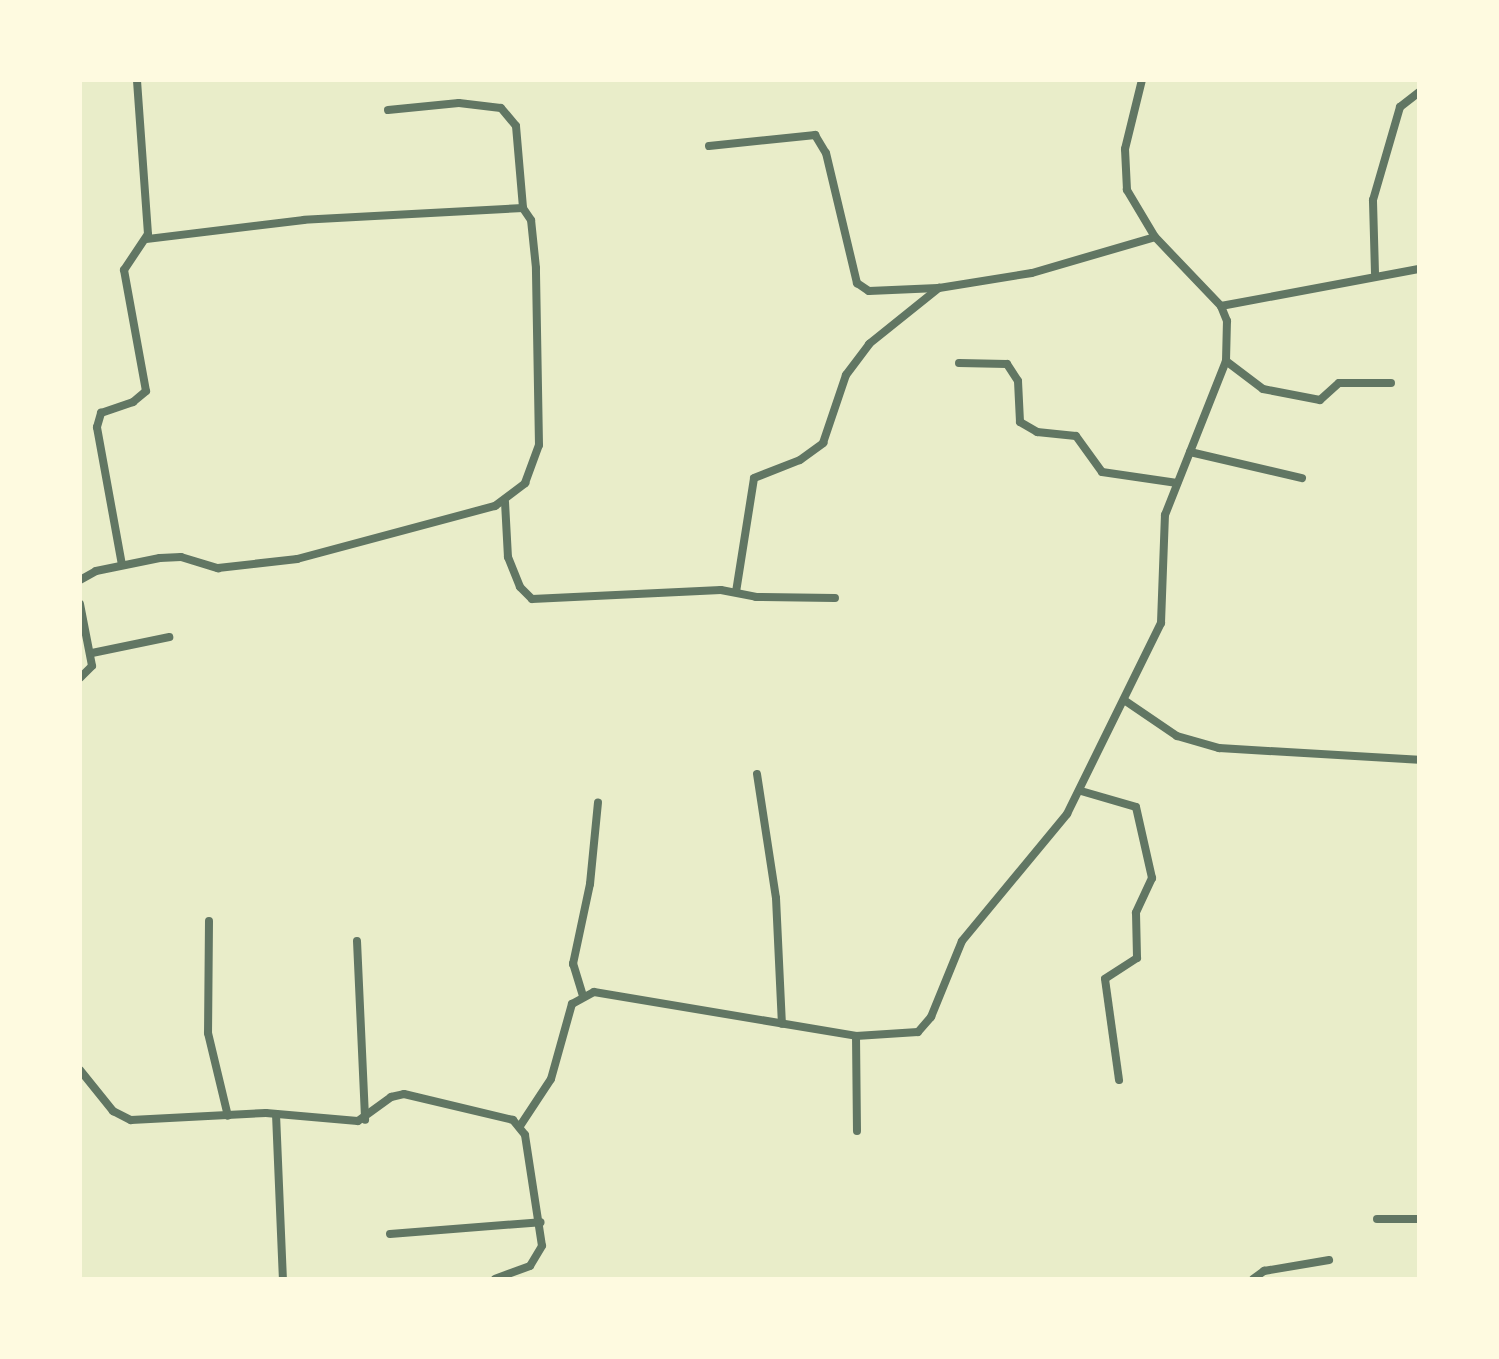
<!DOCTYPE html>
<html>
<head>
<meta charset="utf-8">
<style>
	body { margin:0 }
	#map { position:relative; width:1499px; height:1359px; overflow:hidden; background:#e9edc9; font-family:"IBM Plex Serif",serif }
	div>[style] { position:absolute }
	.minor>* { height:8px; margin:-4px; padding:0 4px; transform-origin:4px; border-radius:4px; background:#617663 }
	span { translate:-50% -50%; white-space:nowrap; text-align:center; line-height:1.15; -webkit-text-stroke:8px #fefae0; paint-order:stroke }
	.frame { position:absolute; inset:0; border:82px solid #fefae0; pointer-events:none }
</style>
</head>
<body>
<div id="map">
	<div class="minor">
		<div style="left:388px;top:110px;width:71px;rotate:-5.6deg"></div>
		<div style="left:459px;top:103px;width:42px;rotate:6.8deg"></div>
		<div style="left:501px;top:108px;width:23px;rotate:50deg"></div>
		<div style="left:516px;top:126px;width:82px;rotate:85.1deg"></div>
		<div style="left:709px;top:146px;width:107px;rotate:-5.9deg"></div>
		<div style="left:815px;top:135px;width:21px;rotate:59deg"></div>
		<div style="left:826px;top:153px;width:134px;rotate:76.6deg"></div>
		<div style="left:857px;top:283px;width:14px;rotate:34deg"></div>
		<div style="left:869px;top:291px;width:69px;rotate:-2.5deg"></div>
		<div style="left:1375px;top:273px;width:73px;rotate:-91.6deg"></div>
		<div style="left:1373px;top:200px;width:97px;rotate:-73.8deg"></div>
		<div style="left:1400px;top:107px;width:24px;rotate:-38deg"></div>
		<div style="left:1221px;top:306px;width:201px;rotate:-10.6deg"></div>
		<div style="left:1226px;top:361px;width:46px;rotate:37.1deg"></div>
		<div style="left:1263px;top:389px;width:58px;rotate:10.9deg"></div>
		<div style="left:1320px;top:400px;width:25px;rotate:-42deg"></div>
		<div style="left:1339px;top:383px;width:52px"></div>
		<div style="left:959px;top:363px;width:48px;rotate:1.2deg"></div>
		<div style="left:1007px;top:364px;width:20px;rotate:57deg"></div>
		<div style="left:1018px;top:381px;width:41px;rotate:87.2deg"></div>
		<div style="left:1020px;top:422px;width:20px;rotate:30deg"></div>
		<div style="left:1037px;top:432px;width:39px;rotate:6deg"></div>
		<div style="left:1076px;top:436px;width:44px;rotate:54.2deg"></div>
		<div style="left:1102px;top:472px;width:76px;rotate:8.3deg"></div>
		<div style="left:1190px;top:452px;width:115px;rotate:13.1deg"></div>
		<div style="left:505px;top:502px;width:55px;rotate:86.9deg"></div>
		<div style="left:508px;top:557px;width:32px;rotate:68deg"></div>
		<div style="left:520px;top:587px;width:17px;rotate:45deg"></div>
		<div style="left:532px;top:599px;width:189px;rotate:-2.7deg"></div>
		<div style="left:721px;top:590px;width:36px;rotate:11deg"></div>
		<div style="left:756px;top:597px;width:79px;rotate:0.7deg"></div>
		<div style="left:122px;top:565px;width:140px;rotate:-100.3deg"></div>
		<div style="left:97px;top:427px;width:15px;rotate:-74deg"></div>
		<div style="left:101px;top:413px;width:34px;rotate:-19deg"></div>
		<div style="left:133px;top:402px;width:17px;rotate:-40deg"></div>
		<div style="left:146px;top:391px;width:123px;rotate:-100.3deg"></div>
		<div style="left:124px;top:270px;width:43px;rotate:-56.3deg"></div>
		<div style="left:148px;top:234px;width:154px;rotate:-94.1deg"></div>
		<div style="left:80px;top:580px;width:18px;rotate:-29deg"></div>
		<div style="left:96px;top:571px;width:65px;rotate:-11.5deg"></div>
		<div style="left:160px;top:558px;width:21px;rotate:-3deg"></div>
		<div style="left:181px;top:557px;width:39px;rotate:17deg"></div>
		<div style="left:218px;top:568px;width:80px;rotate:-6.5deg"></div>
		<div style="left:297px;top:559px;width:205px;rotate:-15deg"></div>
		<div style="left:495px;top:506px;width:38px;rotate:-37deg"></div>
		<div style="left:525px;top:483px;width:40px;rotate:-69.8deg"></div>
		<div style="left:539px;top:445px;width:177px;rotate:-91deg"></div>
		<div style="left:536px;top:268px;width:48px;rotate:-95.9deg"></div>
		<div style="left:531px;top:220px;width:14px;rotate:-124deg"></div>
		<div style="left:523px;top:208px;width:219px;rotate:176.9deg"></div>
		<div style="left:304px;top:220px;width:159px;rotate:173.1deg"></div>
		<div style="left:736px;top:592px;width:115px;rotate:-81deg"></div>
		<div style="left:754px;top:478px;width:49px;rotate:-21.4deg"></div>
		<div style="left:800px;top:460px;width:29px;rotate:-36deg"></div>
		<div style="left:823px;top:443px;width:72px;rotate:-71.3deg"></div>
		<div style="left:846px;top:375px;width:39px;rotate:-53deg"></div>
		<div style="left:869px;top:344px;width:90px;rotate:-38.7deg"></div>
		<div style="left:939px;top:288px;width:94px;rotate:-9.2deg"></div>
		<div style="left:1032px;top:273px;width:128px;rotate:-16.3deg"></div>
		<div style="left:80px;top:604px;width:63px;rotate:79deg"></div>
		<div style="left:92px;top:666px;width:17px;rotate:135deg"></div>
		<div style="left:92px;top:653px;width:79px;rotate:-11.7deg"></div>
		<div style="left:1124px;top:700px;width:64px;rotate:34.2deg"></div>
		<div style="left:1177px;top:736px;width:44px;rotate:15.9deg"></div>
		<div style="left:1219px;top:748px;width:200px;rotate:3.4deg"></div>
		<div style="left:757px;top:774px;width:125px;rotate:81.3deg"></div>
		<div style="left:776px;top:898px;width:126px;rotate:87.3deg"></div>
		<div style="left:1081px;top:791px;width:57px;rotate:16.2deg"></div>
		<div style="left:1136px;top:807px;width:73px;rotate:77.3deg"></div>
		<div style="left:1152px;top:878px;width:38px;rotate:115deg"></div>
		<div style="left:1136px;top:913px;width:45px;rotate:88.7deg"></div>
		<div style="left:1137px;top:958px;width:38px;rotate:147deg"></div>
		<div style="left:1105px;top:979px;width:102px;rotate:82.1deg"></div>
		<div style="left:209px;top:921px;width:112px;rotate:90.5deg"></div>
		<div style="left:208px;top:1033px;width:85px;rotate:76.5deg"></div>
		<div style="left:357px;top:941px;width:179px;rotate:87.4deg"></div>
		<div style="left:583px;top:996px;width:34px;rotate:-107deg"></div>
		<div style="left:573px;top:964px;width:82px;rotate:-78deg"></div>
		<div style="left:590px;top:884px;width:82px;rotate:-84.4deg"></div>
		<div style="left:856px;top:1036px;width:95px;rotate:89.4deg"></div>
		<div style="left:80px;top:1070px;width:53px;rotate:51.2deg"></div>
		<div style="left:113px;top:1111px;width:20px;rotate:27deg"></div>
		<div style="left:131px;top:1120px;width:135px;rotate:-3deg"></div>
		<div style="left:266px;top:1113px;width:92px;rotate:5deg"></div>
		<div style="left:358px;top:1121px;width:41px;rotate:-36deg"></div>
		<div style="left:391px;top:1097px;width:13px;rotate:-13deg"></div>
		<div style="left:404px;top:1094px;width:112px;rotate:13.4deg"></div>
		<div style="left:513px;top:1120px;width:19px;rotate:51deg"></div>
		<div style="left:525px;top:1135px;width:112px;rotate:81.3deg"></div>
		<div style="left:542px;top:1246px;width:23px;rotate:121deg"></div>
		<div style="left:530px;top:1266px;width:37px;rotate:160deg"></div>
		<div style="left:276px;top:1114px;width:165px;rotate:87.6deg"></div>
		<div style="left:520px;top:1126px;width:56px;rotate:-56.6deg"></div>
		<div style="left:551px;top:1079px;width:78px;rotate:-74.4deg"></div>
		<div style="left:572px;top:1004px;width:25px;rotate:-29deg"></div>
		<div style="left:594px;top:992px;width:266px;rotate:9.5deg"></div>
		<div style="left:856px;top:1036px;width:62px;rotate:-3.7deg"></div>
		<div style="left:918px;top:1032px;width:20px;rotate:-49deg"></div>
		<div style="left:931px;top:1017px;width:82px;rotate:-67.8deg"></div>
		<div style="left:962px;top:941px;width:165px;rotate:-50.4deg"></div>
		<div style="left:1067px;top:814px;width:213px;rotate:-63.8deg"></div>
		<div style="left:1161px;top:623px;width:108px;rotate:-87.9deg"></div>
		<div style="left:1165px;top:515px;width:166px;rotate:-68.4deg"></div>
		<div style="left:1226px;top:361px;width:40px;rotate:-88.6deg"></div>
		<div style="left:1227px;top:321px;width:16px;rotate:-112deg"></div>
		<div style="left:1221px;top:306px;width:95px;rotate:-133.7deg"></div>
		<div style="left:1155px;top:237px;width:55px;rotate:-120.8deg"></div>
		<div style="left:1127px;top:190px;width:41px;rotate:-92.8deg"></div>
		<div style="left:1125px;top:149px;width:71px;rotate:-76.2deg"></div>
		<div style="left:1377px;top:1219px;width:42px"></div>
		<div style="left:390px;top:1234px;width:151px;rotate:-4.5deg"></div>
		<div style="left:1253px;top:1279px;width:14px;rotate:-36deg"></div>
		<div style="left:1264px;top:1271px;width:66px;rotate:-9.6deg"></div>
	</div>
	<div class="frame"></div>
</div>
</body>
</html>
